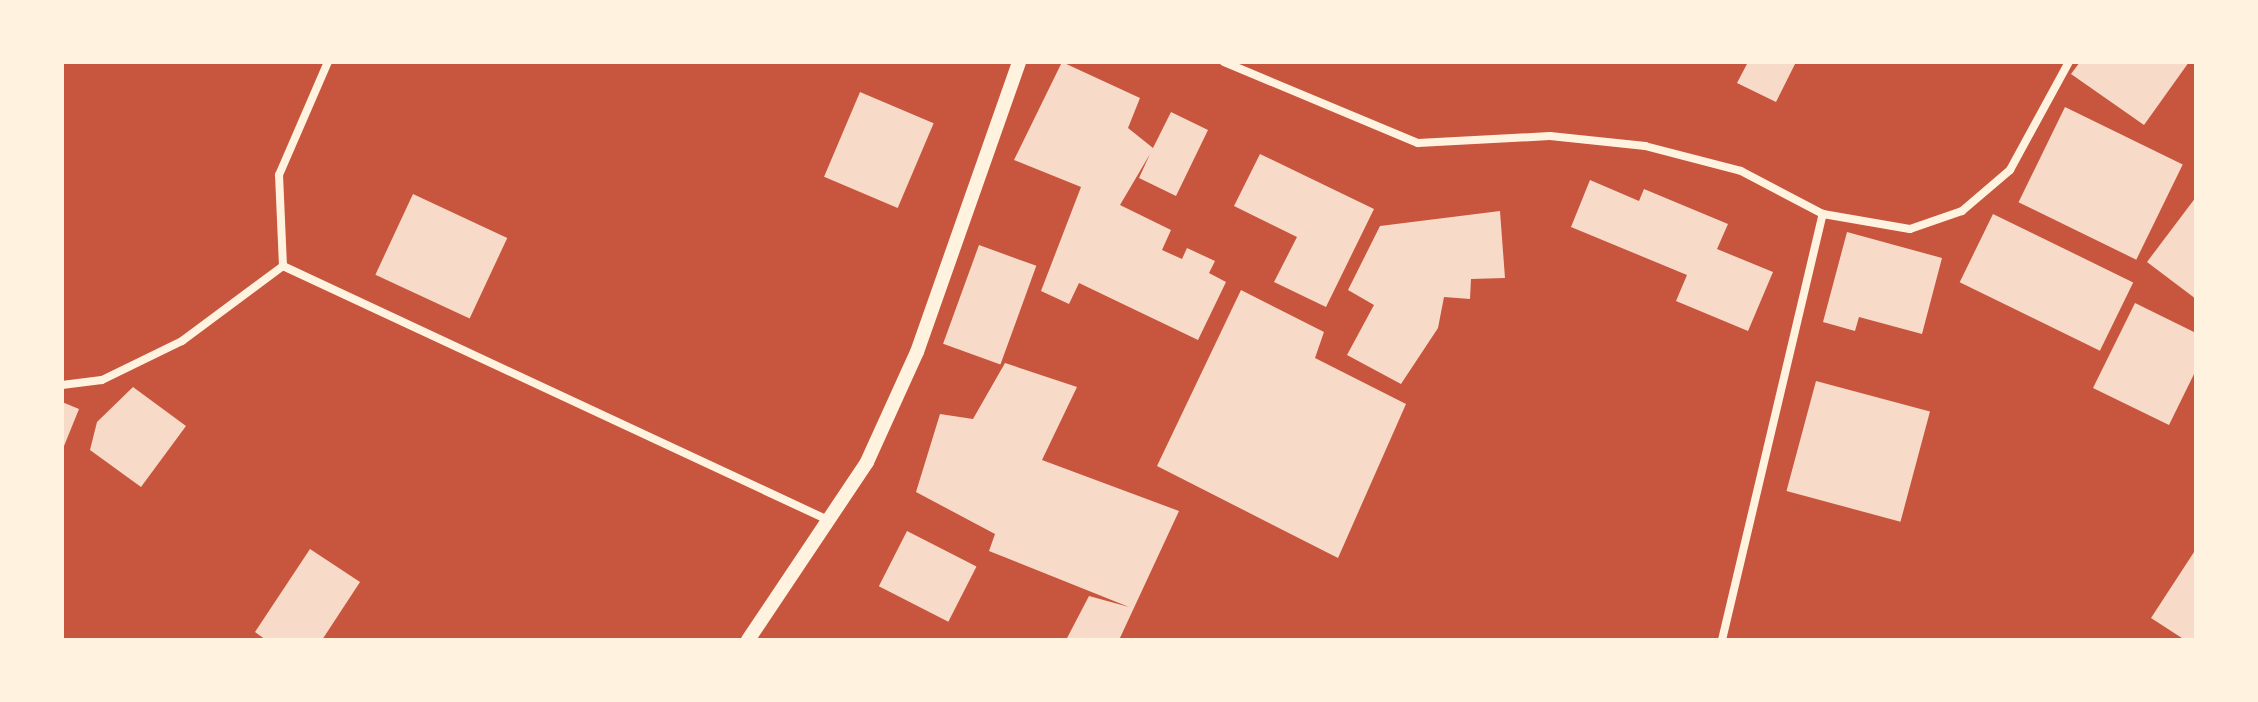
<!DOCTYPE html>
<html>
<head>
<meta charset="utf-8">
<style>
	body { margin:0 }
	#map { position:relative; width:2258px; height:702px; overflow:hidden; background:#c8553d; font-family:Merriweather,serif }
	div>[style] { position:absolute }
	.building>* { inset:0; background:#f7dbc8; transform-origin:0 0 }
	.minor>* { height:8px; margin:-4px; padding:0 4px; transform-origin:4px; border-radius:4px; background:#fff3e0 }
	.tertiary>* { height:14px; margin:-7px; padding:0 7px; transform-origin:7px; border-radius:7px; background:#fff3e0 }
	span { translate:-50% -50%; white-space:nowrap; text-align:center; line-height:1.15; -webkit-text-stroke:6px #fff3e0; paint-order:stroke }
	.frame { position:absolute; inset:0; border:64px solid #fff3e0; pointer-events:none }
</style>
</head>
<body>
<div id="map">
	<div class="building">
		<div style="clip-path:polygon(1062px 62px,1140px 98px,1128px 128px,1153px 148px,1171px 112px,1208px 130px,1176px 196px,1139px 178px,1150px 154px,1120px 205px,1171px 230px,1162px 250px,1182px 259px,1187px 248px,1215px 261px,1209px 273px,1226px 282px,1198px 340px,1079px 283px,1069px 304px,1041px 291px,1081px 187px,1014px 160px)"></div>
		<div style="clip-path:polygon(1748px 62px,1796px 62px,1776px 102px,1737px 83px)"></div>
		<div style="clip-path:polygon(2080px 62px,2189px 62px,2144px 125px,2071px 74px)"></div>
		<div style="left:860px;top:92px;width:80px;height:92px;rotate:23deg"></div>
		<div style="left:2065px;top:107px;width:131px;height:106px;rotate:26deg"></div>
		<div style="clip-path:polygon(1260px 154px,1374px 209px,1326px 307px,1274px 282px,1297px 237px,1234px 206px)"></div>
		<div style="clip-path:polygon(1590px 180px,1639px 201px,1644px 189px,1728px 224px,1717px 249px,1773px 272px,1748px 331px,1676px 301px,1687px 275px,1571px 227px)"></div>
		<div style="left:413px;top:194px;width:104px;height:89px;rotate:25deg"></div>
		<div style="clip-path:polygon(2196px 197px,2196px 299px,2147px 262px)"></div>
		<div style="clip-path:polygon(1500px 211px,1505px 278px,1471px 279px,1470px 299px,1444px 297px,1438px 328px,1401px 384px,1347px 355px,1374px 305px,1348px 290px,1380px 226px)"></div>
		<div style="left:1993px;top:214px;width:156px;height:76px;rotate:26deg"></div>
		<div style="clip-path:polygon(1847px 232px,1942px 258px,1922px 334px,1859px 317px,1855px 331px,1823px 322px)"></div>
		<div style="left:979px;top:245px;width:61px;height:105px;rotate:20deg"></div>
		<div style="clip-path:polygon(1241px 290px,1324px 332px,1315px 358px,1406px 404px,1338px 558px,1157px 466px)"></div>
		<div style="clip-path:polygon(2135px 303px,2196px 333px,2196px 370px,2169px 425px,2093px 388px)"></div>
		<div style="clip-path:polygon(1005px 363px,1077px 387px,1042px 460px,1179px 511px,1119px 640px,1066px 640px,1089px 596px,1129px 607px,989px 551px,995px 534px,916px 492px,940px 414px,973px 419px)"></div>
		<div style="left:1816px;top:381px;width:118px;height:114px;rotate:15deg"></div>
		<div style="clip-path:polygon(133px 387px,186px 426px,141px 487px,90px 450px,97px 422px)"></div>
		<div style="clip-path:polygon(62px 402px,79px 409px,62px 451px)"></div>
		<div style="left:907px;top:531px;width:78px;height:62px;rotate:27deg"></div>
		<div style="clip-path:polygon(310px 549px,360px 582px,322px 640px,266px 640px,255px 632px)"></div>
		<div style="clip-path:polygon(2196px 549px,2196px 640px,2185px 640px,2151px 618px)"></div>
	</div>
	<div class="minor">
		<div style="left:1224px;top:62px;width:210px;rotate:22.7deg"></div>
		<div style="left:1418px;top:143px;width:132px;rotate:-3deg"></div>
		<div style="left:1550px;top:136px;width:96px;rotate:6deg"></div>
		<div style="left:1645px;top:146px;width:99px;rotate:14.6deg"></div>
		<div style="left:1741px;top:171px;width:93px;rotate:27.7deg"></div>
		<div style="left:1823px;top:214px;width:88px;rotate:9.8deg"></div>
		<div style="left:1910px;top:229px;width:55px;rotate:-19.1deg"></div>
		<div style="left:1962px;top:211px;width:63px;rotate:-40.5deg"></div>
		<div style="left:2010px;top:170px;width:123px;rotate:-61.4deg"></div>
		<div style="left:283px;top:266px;width:604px;rotate:24.99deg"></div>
		<div style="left:283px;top:266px;width:91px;rotate:-92.5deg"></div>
		<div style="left:279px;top:175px;width:123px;rotate:-66.6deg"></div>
		<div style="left:62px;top:385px;width:40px;rotate:-7.1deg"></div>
		<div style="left:102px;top:380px;width:89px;rotate:-26deg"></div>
		<div style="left:182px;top:341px;width:126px;rotate:-36.6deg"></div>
		<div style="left:1722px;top:640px;width:438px;rotate:-76.7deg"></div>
	</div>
	<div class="tertiary">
		<div style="left:748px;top:640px;width:214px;rotate:-56.2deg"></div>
		<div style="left:867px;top:462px;width:121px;rotate:-65.6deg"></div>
		<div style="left:917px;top:352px;width:307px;rotate:-70.6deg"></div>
	</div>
	<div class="frame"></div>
</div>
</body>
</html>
